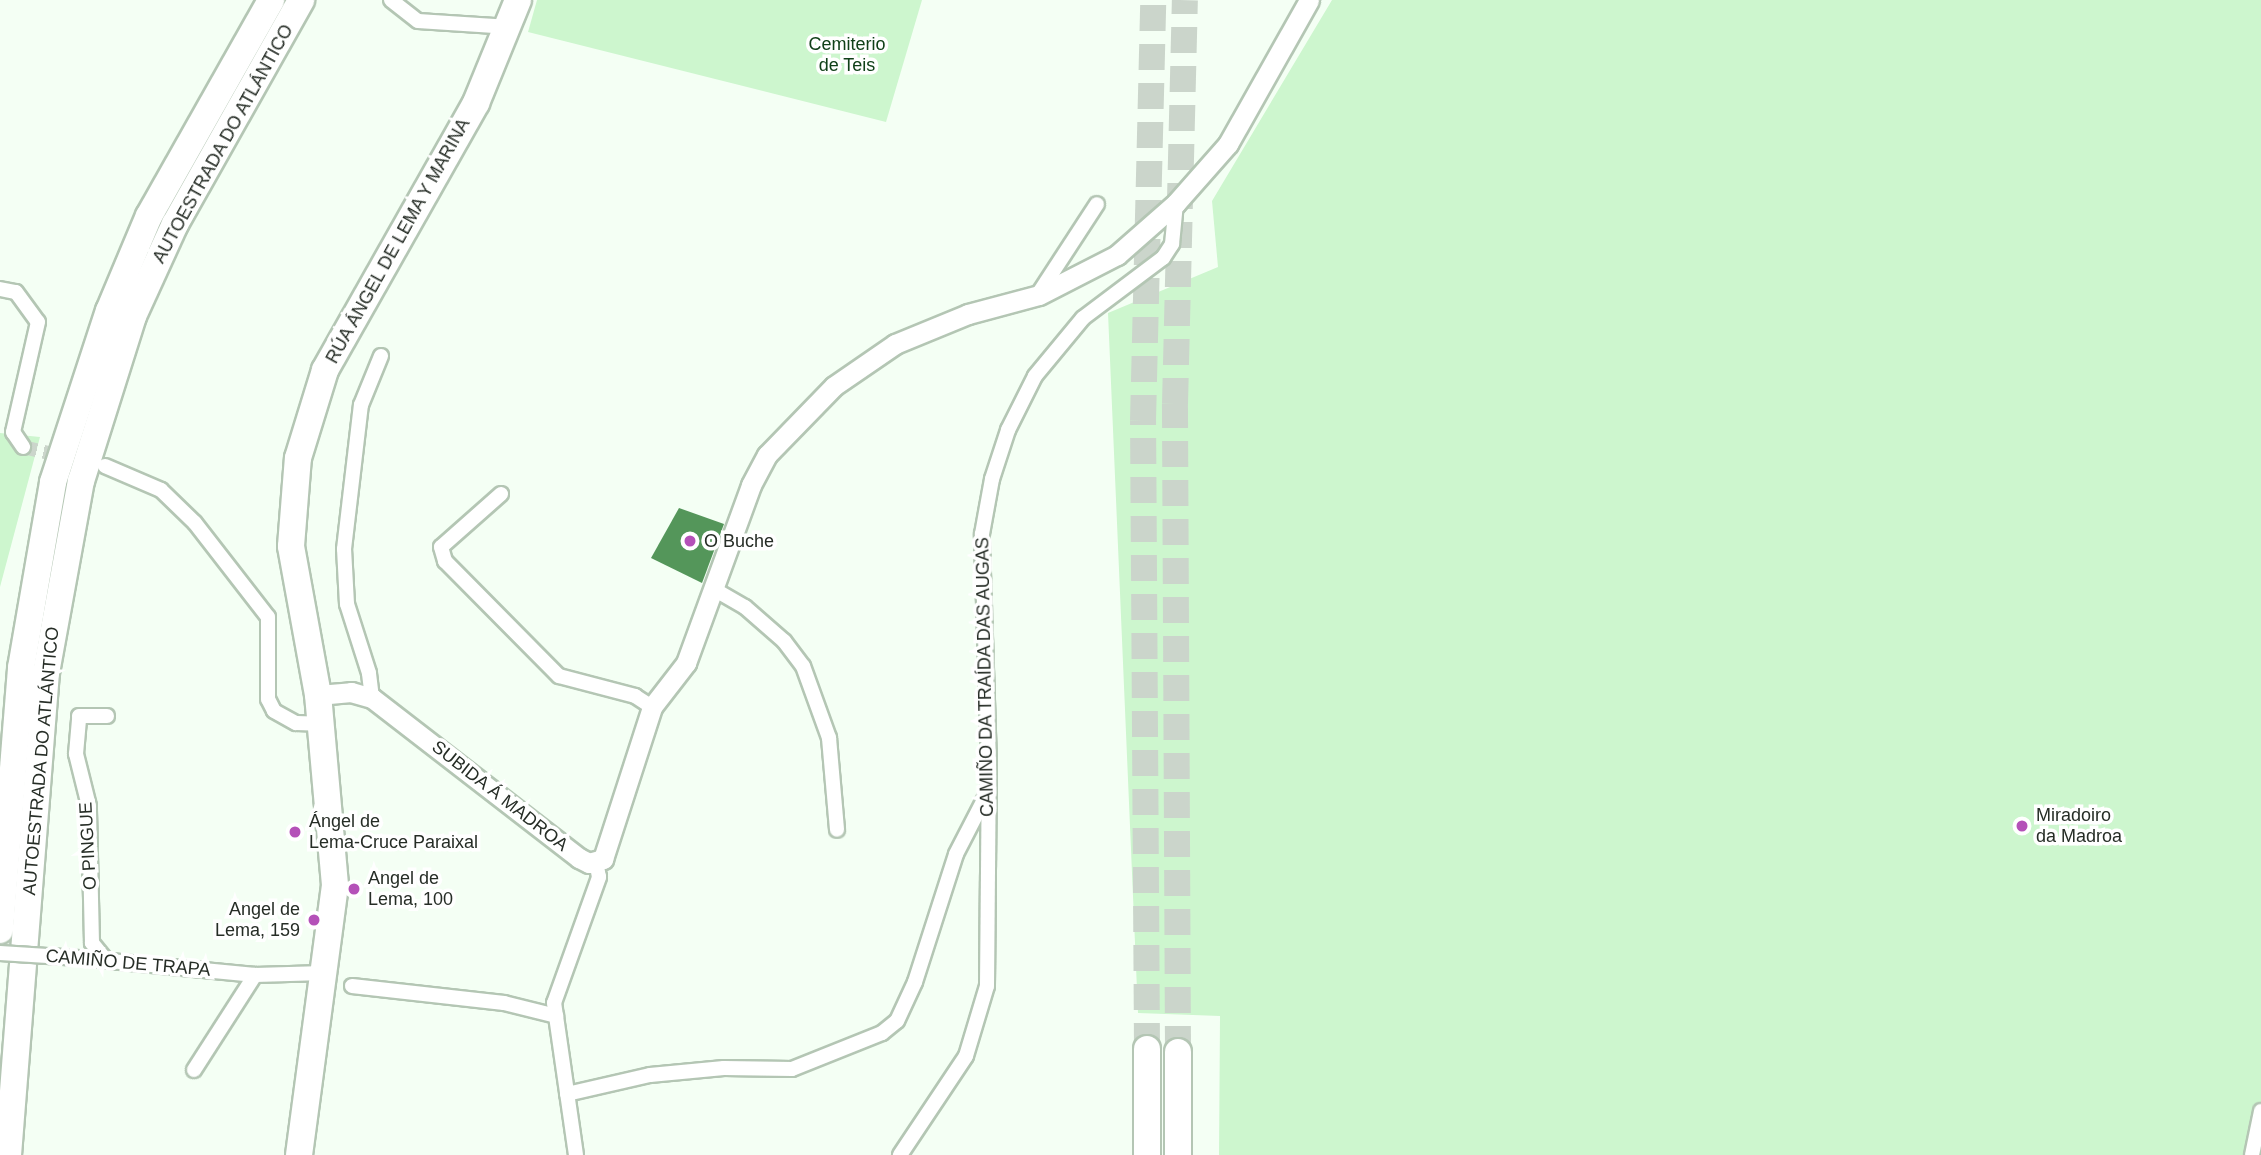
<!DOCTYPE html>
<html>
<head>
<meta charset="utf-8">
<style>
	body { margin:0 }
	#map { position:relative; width:2261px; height:1155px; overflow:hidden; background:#f4fff4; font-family:Helvetica,sans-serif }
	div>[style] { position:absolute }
	.green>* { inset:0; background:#cdf6ce }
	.building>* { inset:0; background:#54965a }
	.street-tunnel>* { height:14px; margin-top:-7px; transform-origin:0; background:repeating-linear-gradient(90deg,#cbd5cb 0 14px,transparent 0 21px) }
	.highway-tunnel>* { height:26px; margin-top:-13px; transform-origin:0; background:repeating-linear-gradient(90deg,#cbd5cb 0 26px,transparent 0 39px) }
	.roads { filter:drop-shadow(2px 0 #b4c6b4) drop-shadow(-2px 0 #b4c6b4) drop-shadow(0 2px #b4c6b4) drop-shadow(0 -2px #b4c6b4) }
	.street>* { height:14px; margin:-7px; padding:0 7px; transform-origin:7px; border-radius:7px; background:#fff }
	.secondary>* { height:19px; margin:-9.5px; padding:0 9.5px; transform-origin:9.5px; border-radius:9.5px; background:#fff }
	.highway>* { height:26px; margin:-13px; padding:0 13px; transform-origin:13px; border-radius:13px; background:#fff }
	.bridges { filter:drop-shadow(2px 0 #b4c6b4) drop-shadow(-2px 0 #b4c6b4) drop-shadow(0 2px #b4c6b4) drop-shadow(0 -2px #b4c6b4) }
	.street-bridge>* { height:14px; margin:-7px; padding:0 7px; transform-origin:7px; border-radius:7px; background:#fff }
	.dots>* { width:19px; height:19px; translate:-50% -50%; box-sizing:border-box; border:4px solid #fff; border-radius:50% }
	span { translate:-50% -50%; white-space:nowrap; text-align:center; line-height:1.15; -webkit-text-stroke:7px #fff; paint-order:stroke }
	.park-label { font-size:18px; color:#104018 }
	.street-label { font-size:18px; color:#262d26 }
	.poi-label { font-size:18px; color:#262d26 }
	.left { translate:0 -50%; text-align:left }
	.right { translate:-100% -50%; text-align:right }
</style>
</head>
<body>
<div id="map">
	<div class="green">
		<div style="clip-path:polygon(537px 0,922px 0,886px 122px,528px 32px)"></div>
		<div style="clip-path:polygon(1332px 0,2261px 0,2261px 1155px,1219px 1155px,1220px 1016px,1138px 1013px,1108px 313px,1218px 267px,1212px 201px)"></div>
		<div style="clip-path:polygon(0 433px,40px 437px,0 587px)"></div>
	</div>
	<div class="building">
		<div style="clip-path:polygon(679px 508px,724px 524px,702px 583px,651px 558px)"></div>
	</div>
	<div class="street-tunnel">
		<div style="left:23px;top:447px;width:44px;rotate:13.1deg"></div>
	</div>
	<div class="highway-tunnel">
		<div style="left:1147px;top:1049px;width:628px;rotate:-90.36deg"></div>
		<div style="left:1143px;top:421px;width:421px;rotate:-88.6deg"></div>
		<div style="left:1178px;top:1052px;width:648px;rotate:-90.27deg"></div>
		<div style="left:1175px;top:404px;width:404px;rotate:-88.6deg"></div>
	</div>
	<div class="roads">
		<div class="street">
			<div style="left:391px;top:0;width:34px;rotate:38deg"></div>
			<div style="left:418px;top:21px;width:92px;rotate:3.7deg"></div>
			<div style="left:0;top:289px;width:16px;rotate:11deg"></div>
			<div style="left:16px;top:292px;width:37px;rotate:54deg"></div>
			<div style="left:38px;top:322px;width:113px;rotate:102.8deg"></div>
			<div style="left:13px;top:432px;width:18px;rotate:56deg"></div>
			<div style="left:1039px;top:293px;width:106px;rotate:-56.9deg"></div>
			<div style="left:105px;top:466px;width:61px;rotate:23.2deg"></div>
			<div style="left:161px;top:490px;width:47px;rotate:44.1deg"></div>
			<div style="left:195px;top:523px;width:119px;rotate:52.2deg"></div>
			<div style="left:268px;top:617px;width:82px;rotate:90deg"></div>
			<div style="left:268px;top:699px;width:13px;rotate:63deg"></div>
			<div style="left:274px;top:711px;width:25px;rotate:29deg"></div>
			<div style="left:296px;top:723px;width:24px;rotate:2deg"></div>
			<div style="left:501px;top:494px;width:80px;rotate:138.5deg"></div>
			<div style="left:441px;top:547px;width:15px;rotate:74deg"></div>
			<div style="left:445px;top:561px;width:162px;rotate:45.3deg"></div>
			<div style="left:559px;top:676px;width:79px;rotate:14.7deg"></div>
			<div style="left:635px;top:696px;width:20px;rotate:33deg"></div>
			<div style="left:712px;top:588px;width:38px;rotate:30deg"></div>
			<div style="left:745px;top:607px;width:52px;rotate:41.1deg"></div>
			<div style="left:784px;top:641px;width:31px;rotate:53deg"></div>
			<div style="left:803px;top:666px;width:77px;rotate:70.1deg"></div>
			<div style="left:829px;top:738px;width:92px;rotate:85deg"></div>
			<div style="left:372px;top:698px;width:25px;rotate:-97deg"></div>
			<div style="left:369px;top:673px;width:72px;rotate:-107.7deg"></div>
			<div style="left:347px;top:604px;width:55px;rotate:-93.1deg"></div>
			<div style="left:344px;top:549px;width:145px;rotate:-83.3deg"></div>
			<div style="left:361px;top:405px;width:53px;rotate:-67.8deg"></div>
			<div style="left:79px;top:958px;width:177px;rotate:5.5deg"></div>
			<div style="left:255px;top:975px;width:69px;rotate:-1.7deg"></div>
			<div style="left:105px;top:959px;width:21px;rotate:-129deg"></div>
			<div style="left:92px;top:943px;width:137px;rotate:-91.3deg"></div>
			<div style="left:89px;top:806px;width:54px;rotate:-104deg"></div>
			<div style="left:76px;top:754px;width:38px;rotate:-85deg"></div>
			<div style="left:79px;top:716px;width:28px"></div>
			<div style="left:352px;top:986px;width:153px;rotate:6.4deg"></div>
			<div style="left:504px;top:1003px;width:54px;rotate:14deg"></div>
			<div style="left:194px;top:1070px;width:113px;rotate:-57.3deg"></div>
			<div style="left:567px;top:1094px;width:85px;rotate:-12.9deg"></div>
			<div style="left:650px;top:1075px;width:74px;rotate:-5.4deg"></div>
			<div style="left:724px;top:1068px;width:68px;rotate:0.8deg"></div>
			<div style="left:792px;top:1069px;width:97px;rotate:-21.8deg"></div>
			<div style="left:882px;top:1033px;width:19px;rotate:-39deg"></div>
			<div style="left:897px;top:1021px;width:43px;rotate:-65.2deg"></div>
			<div style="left:915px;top:982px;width:134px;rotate:-72.2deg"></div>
			<div style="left:956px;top:854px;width:65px;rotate:-62.7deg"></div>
			<div style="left:576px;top:1155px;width:154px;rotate:-98.2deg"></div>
			<div style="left:554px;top:1003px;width:134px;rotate:-70.3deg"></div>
			<div style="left:599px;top:877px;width:15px;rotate:-101deg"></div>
			<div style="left:900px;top:1155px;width:119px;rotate:-56.3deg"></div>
			<div style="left:966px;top:1056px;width:73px;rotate:-73.3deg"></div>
			<div style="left:987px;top:986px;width:223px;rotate:-89.5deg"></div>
			<div style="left:989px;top:763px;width:229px;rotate:-91.8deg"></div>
			<div style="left:982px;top:534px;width:56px;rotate:-79.7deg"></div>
			<div style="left:992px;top:479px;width:52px;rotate:-71.9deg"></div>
			<div style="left:1008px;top:430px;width:60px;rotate:-63.4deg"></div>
			<div style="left:1035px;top:376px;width:75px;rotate:-50.4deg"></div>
			<div style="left:1083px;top:318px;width:100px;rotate:-36.9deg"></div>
			<div style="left:1163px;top:258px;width:17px;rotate:-57deg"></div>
			<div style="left:1172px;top:244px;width:41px;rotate:-84.4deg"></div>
			<div style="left:2252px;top:1155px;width:45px;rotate:-78.4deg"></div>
		</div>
		<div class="secondary">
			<div style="left:318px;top:695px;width:33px;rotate:-5deg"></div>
			<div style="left:351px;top:692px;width:22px;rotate:16deg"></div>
			<div style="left:372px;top:698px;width:262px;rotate:37.7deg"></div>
			<div style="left:579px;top:858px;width:11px;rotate:27deg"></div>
			<div style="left:589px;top:863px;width:15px;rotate:-16deg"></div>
			<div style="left:603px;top:859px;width:160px;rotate:-72.1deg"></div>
			<div style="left:652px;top:707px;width:56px;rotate:-52.3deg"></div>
			<div style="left:686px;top:663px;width:189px;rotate:-69.9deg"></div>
			<div style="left:751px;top:485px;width:34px;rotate:-62deg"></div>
			<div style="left:767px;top:455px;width:96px;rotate:-45.8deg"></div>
			<div style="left:834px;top:386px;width:74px;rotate:-34.5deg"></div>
			<div style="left:895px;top:344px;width:79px;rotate:-22.3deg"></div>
			<div style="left:968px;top:314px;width:73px;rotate:-15deg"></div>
			<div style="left:1039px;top:295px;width:88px;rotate:-27.1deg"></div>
			<div style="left:1117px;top:255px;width:79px;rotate:-41.4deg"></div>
			<div style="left:1176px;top:203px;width:79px;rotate:-48.6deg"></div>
			<div style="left:1228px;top:144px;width:165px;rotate:-60.6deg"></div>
		</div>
		<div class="highway">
			<div style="left:0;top:930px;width:263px;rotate:-85.4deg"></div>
			<div style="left:21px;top:668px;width:189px;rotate:-80.2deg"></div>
			<div style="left:53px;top:482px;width:180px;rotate:-71.9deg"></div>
			<div style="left:109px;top:311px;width:103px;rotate:-67.2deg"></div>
			<div style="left:149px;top:216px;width:248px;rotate:-60.5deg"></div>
			<div style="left:1147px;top:1049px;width:106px;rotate:90deg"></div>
			<div style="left:8px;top:1155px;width:483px;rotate:-85.5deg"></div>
			<div style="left:46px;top:673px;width:195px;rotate:-79.7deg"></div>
			<div style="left:81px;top:481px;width:173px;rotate:-72.5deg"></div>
			<div style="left:133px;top:316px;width:101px;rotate:-65.5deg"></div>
			<div style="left:175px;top:224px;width:257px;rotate:-60.6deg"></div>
			<div style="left:299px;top:1155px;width:272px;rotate:-82.4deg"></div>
			<div style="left:335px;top:885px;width:191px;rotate:-95.1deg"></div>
			<div style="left:318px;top:695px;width:151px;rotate:-100.3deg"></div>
			<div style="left:291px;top:546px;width:88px;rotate:-85.5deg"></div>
			<div style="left:298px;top:458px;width:92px;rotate:-72.9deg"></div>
			<div style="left:325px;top:370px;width:307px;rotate:-60.5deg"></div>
			<div style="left:476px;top:103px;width:111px;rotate:-67.8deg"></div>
			<div style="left:1178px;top:1155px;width:103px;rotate:-90deg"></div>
		</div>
	</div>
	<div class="bridges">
		<div class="street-bridge">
			<div style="left:0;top:953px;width:79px;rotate:3.6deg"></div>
		</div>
	</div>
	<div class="dots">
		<div style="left:690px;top:541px;background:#b451b8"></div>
		<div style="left:2022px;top:826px;background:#b451b8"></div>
		<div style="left:295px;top:832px;background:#b451b8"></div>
		<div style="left:354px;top:889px;background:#b451b8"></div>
		<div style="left:314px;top:920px;background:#b451b8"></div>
	</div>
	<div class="park-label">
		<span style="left:847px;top:55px">Cemiterio<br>de Teis</span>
	</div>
	<div class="street-label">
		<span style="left:223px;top:144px;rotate:-61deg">AUTOESTRADA DO ATLÁNTICO</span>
		<span style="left:398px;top:241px;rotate:-61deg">RÚA ÁNGEL DE LEMA Y MARINA</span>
		<span style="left:985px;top:677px;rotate:-91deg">CAMIÑO DA TRAÍDA DAS AUGAS</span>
		<span style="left:41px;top:761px;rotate:-85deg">AUTOESTRADA DO ATLÁNTICO</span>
		<span style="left:500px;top:796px;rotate:38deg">SUBIDA Á MADROA</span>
		<span style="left:88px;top:846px;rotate:-93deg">O PINGUE</span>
		<span style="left:128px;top:963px;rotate:5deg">CAMIÑO DE TRAPA</span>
	</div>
	<div class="poi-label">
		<span class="left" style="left:704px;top:541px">O Buche</span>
		<span class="left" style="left:2036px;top:826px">Miradoiro<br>da Madroa</span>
		<span class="left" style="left:309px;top:832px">Ángel de<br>Lema-Cruce Paraixal</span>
		<span class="left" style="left:368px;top:889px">Angel de<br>Lema, 100</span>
		<span class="right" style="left:300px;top:920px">Angel de<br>Lema, 159</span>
	</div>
</div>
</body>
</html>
